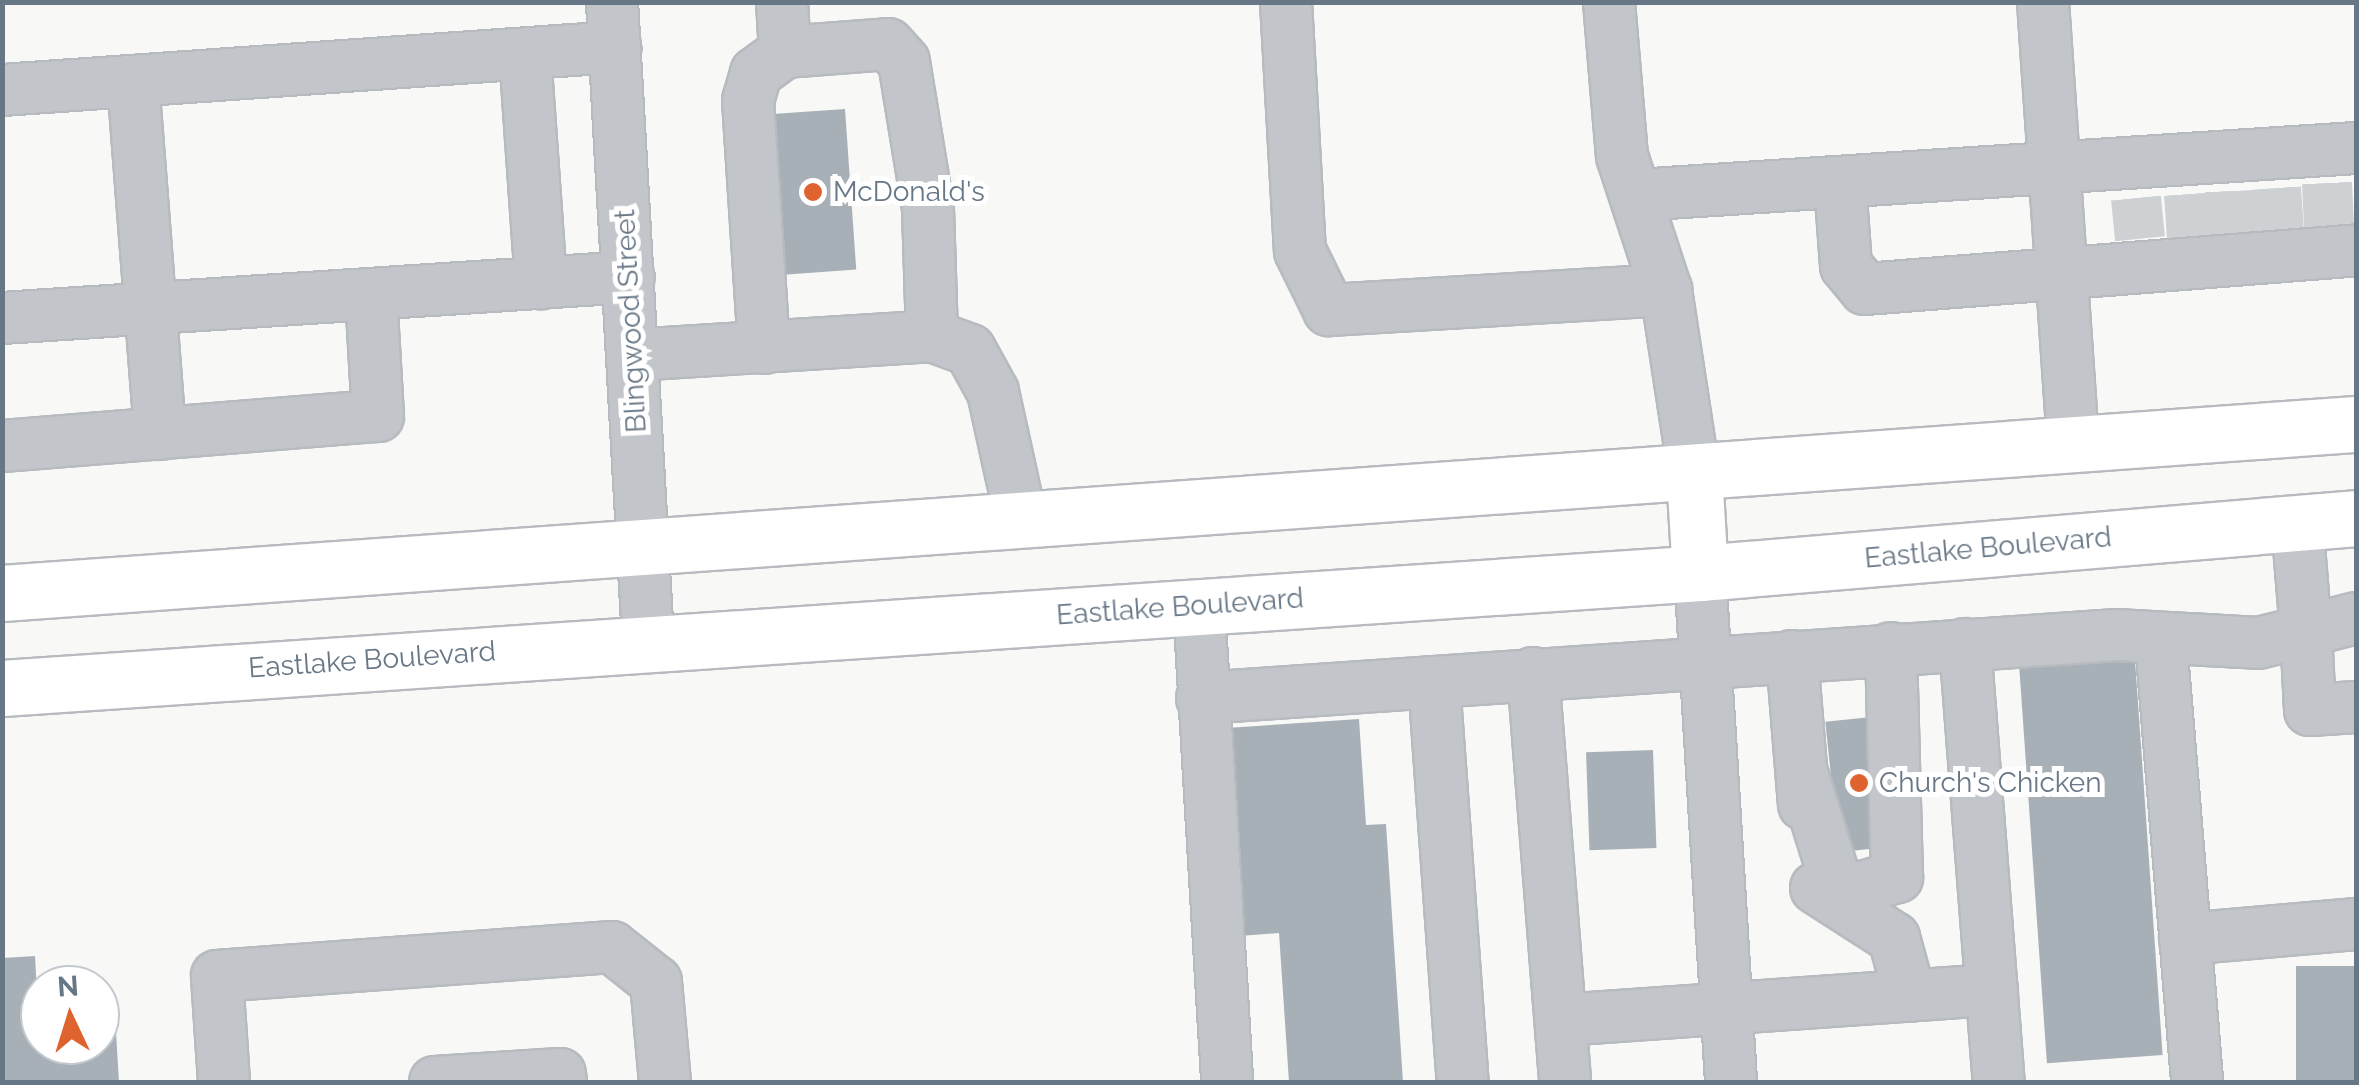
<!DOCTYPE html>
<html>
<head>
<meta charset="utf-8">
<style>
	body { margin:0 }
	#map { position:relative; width:2359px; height:1085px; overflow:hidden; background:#f8f8f6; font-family:Raleway,sans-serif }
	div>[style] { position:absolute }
	.building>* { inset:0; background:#a8b0b7; transform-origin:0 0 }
	.minor-tunnel>* { height:50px; margin-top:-25px; transform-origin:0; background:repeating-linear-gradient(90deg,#cdd1d4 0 50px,transparent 0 75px) }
	.roads { filter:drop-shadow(2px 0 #b7bbbf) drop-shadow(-2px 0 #b7bbbf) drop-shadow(0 2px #b7bbbf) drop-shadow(0 -2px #b7bbbf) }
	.minor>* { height:50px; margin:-25px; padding:0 25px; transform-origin:25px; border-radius:25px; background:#c2c5c9 }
	.major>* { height:55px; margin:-27.5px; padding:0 27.5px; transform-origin:27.5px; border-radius:27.5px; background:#fff }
	.dots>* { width:28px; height:28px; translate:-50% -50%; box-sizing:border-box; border:5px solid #fff; border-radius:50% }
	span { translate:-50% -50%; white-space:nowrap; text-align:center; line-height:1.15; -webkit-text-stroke:10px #fff; paint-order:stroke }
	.poi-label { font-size:28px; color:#687786 }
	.left { translate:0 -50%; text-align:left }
	.street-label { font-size:28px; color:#687786 }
	.frame { position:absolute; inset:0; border:5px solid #687786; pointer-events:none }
	.north { position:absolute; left:20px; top:965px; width:100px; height:100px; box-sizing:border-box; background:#fff; border:2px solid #c3c9cf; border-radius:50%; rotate:356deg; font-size:28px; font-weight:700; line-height:40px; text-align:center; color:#687786 }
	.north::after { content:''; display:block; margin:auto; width:35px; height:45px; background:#df632f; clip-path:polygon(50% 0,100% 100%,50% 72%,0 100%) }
</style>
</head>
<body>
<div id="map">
	<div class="building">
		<div style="left:845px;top:109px;width:161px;height:76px;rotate:86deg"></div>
		<div style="left:2135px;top:660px;width:396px;height:116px;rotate:86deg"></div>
		<div style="left:1881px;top:716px;width:131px;height:56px;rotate:84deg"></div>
		<div style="clip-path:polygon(1359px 719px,1366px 825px,1386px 824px,1403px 1082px,1289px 1082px,1279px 933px,1239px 936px,1226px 728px)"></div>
		<div style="left:1653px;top:750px;width:98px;height:67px;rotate:88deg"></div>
		<div style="clip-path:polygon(35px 956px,40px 1045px,100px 1045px,100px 1000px,114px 999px,119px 1082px,2px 1082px,2px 958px)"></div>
		<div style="left:2356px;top:966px;width:116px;height:60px;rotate:90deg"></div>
	</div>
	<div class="minor-tunnel">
		<div style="left:2327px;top:183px;width:44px;rotate:87.4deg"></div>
		<div style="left:2276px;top:188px;width:45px;rotate:86.2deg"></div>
		<div style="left:2230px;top:191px;width:45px;rotate:87.5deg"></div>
		<div style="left:2189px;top:194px;width:44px;rotate:86.1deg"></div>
		<div style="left:2136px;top:198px;width:41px;rotate:84.4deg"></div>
	</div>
	<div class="roads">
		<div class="minor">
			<div style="left:612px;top:2px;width:638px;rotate:86.77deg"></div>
			<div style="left:782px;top:2px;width:50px;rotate:86.6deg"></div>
			<div style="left:785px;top:52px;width:103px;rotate:-4.4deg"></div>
			<div style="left:888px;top:44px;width:24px;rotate:48deg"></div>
			<div style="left:904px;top:62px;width:149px;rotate:80.7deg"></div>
			<div style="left:928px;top:209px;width:127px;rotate:88.2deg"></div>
			<div style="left:932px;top:336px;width:40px;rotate:20.2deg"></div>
			<div style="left:970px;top:350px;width:48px;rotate:61.3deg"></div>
			<div style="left:993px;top:392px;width:130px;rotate:77.6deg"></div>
			<div style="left:1286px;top:2px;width:249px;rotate:86.8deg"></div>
			<div style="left:1300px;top:251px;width:66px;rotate:63.8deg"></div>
			<div style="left:1329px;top:310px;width:338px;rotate:-3.4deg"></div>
			<div style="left:1609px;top:2px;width:155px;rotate:85.2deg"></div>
			<div style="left:1622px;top:156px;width:141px;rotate:71.8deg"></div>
			<div style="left:1666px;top:290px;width:185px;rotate:81.3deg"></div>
			<div style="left:2043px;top:2px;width:444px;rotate:86.1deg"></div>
			<div style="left:525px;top:54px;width:230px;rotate:86deg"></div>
			<div style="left:133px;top:81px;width:354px;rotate:85.6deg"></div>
			<div style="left:2px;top:90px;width:615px;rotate:-4.01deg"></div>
			<div style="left:1840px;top:184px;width:82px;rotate:85.8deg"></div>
			<div style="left:1846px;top:266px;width:30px;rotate:50deg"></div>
			<div style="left:1865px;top:289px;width:493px;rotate:-4.5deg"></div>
			<div style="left:1637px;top:195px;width:721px;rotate:-3.74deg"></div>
			<div style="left:2px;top:318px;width:628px;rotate:-3.74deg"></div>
			<div style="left:764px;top:348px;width:248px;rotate:-93.7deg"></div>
			<div style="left:748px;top:101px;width:29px;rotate:-74deg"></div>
			<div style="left:756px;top:73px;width:36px;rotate:-36deg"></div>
			<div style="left:634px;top:355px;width:299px;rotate:-3.6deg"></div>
			<div style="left:2px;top:446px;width:377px;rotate:-4.6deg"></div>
			<div style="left:378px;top:416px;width:122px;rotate:-93.3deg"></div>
			<div style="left:2297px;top:522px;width:109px;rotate:85.3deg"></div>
			<div style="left:2306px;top:631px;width:52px;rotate:-14.6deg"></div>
			<div style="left:1700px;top:573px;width:510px;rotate:86.51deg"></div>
			<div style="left:1199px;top:607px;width:476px;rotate:86.6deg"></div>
			<div style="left:2161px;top:642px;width:441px;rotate:85.3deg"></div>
			<div style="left:1965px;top:644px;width:439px;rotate:85.6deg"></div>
			<div style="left:1792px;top:656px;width:149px;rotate:85.4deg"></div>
			<div style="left:1533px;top:673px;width:410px;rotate:85.5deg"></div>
			<div style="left:1434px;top:682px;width:401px;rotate:85.9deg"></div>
			<div style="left:1202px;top:698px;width:917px;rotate:-3.94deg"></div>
			<div style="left:2117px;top:635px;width:141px;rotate:3.2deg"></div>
			<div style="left:2258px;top:643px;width:49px;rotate:-14deg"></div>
			<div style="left:2306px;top:631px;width:79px;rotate:87.1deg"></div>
			<div style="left:2310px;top:710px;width:46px;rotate:-3.7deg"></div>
			<div style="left:1802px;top:773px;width:111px;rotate:72.7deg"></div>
			<div style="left:1835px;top:879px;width:22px;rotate:27deg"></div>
			<div style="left:1855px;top:889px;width:44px;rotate:-15.9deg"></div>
			<div style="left:1897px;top:877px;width:229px;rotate:-91.5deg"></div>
			<div style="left:1816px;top:888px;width:93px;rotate:32.7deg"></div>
			<div style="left:1894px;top:938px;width:60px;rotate:74.6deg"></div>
			<div style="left:2185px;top:939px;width:172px;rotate:-5deg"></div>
			<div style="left:1561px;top:1020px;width:432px;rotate:-4deg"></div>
			<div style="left:224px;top:1082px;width:106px;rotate:-93.8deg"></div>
			<div style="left:217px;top:976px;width:396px;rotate:-4.2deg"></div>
			<div style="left:612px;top:947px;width:56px;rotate:38.5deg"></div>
			<div style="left:656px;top:982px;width:100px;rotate:84.9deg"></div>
			<div style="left:435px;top:1082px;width:125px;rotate:-3.7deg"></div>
			<div style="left:560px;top:1074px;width:8px;rotate:83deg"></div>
		</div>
		<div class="major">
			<div style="left:1694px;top:473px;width:100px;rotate:86.6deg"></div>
			<div style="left:2px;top:593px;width:2360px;rotate:-4.11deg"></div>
			<div style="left:2px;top:688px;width:1702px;rotate:-3.87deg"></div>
			<div style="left:1700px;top:573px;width:658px;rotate:-4.79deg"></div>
		</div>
	</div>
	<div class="dots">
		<div style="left:813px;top:192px;background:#df632f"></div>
		<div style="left:1859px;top:783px;background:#df632f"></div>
	</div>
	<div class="poi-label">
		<span class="left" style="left:833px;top:192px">McDonald's</span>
		<span class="left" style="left:1879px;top:783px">Church's Chicken</span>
	</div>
	<div class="street-label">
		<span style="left:631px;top:321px;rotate:-93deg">Blingwood Street</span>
		<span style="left:1988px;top:548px;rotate:-5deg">Eastlake Boulevard</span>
		<span style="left:1180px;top:607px;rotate:-4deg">Eastlake Boulevard</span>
		<span style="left:372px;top:660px;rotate:-4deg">Eastlake Boulevard</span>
	</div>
	<div class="frame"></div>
	<div class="north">N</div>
</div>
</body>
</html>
